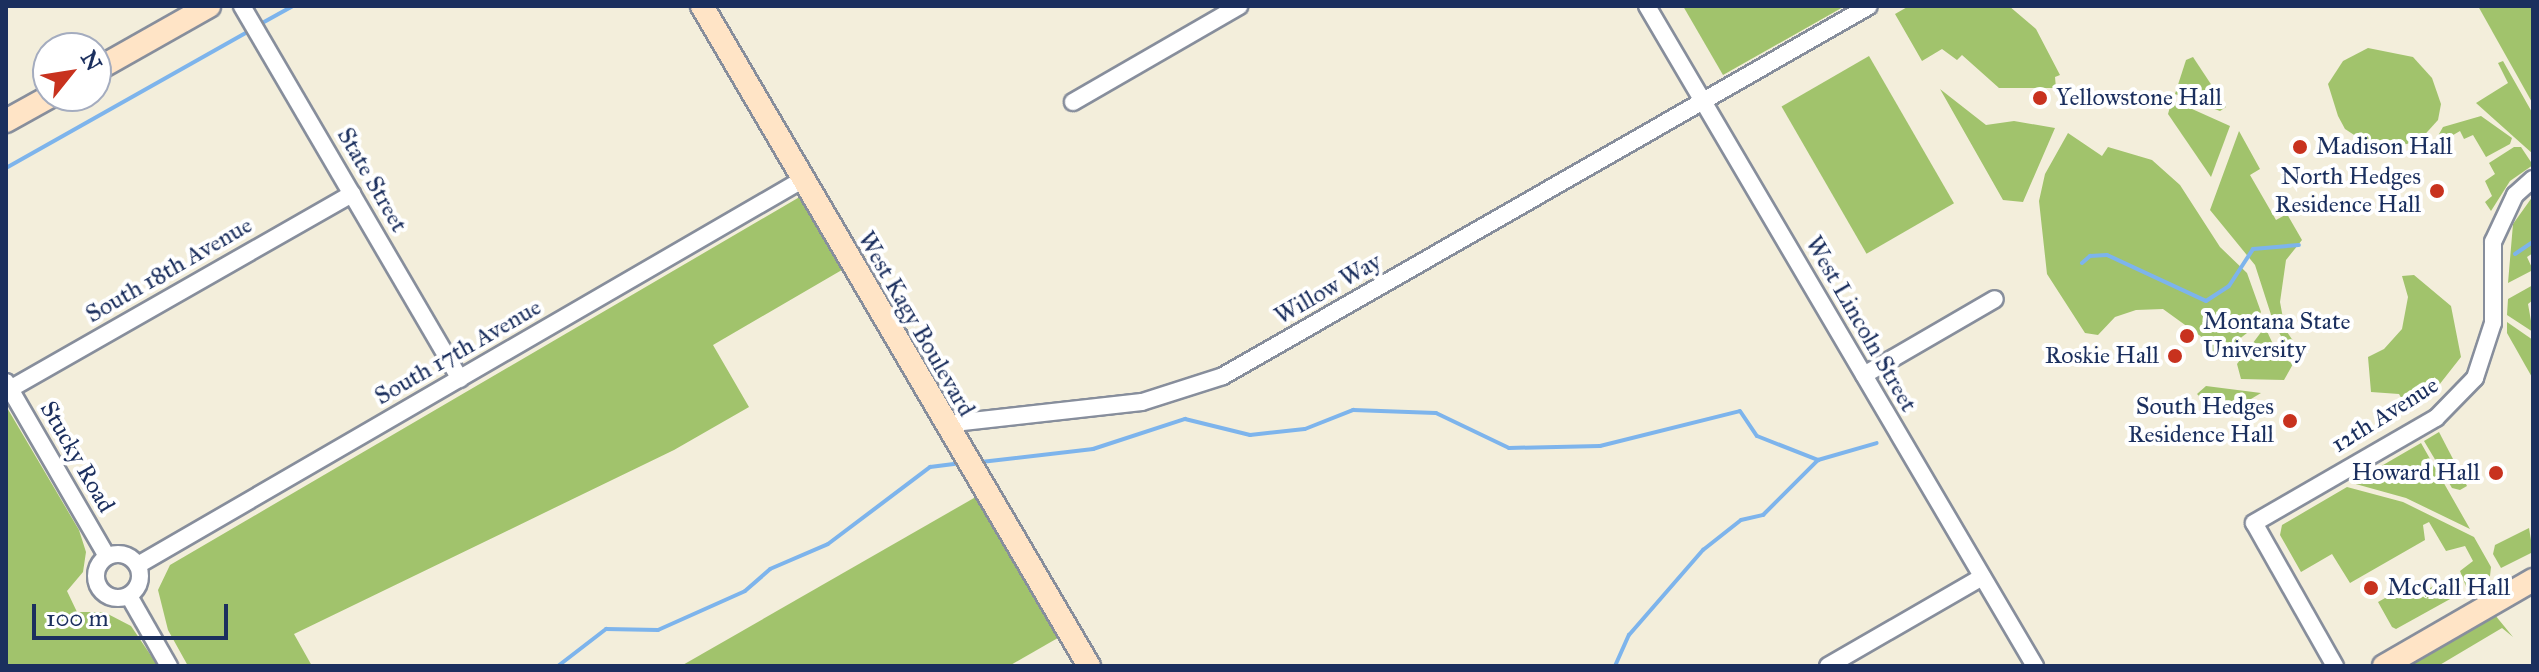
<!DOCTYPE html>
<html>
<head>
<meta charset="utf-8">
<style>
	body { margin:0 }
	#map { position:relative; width:2539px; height:672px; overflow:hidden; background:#f3eedb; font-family:"IM FELL Great Primer",serif }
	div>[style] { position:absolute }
	.green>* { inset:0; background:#a1c36c; transform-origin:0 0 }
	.stream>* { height:4px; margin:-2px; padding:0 2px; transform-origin:2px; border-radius:2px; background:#7db4ec }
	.roads { filter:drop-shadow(2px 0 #878e9c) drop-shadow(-2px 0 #878e9c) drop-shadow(0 2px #878e9c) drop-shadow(0 -2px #878e9c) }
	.street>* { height:16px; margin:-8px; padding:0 8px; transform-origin:8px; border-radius:8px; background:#fff }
	.street>.ring { margin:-8px; padding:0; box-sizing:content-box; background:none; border:16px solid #fff; border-radius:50% }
	.secondary>* { height:22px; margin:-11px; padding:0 11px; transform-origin:11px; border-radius:11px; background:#ffe4c6 }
	.dots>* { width:22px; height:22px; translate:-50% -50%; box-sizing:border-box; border:4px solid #fff; border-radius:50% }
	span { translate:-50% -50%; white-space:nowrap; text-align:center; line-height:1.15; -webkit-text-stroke:8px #fff; paint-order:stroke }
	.poi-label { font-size:24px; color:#1b2f5e }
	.left { translate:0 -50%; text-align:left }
	.right { translate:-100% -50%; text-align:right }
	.street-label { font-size:24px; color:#1b2f5e }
	.frame { position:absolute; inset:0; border:8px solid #1b2f5e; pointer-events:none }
	.north { position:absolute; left:32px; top:32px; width:80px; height:80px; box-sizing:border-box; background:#fff; border:2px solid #a4acbf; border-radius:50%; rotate:60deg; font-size:22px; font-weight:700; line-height:32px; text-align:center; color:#1b2f5e }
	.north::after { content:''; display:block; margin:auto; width:28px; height:36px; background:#c8321e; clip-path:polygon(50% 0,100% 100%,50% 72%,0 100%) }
	.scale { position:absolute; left:32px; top:604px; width:196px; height:36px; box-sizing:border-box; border:4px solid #1b2f5e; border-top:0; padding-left:10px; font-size:24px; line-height:28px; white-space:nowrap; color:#1b2f5e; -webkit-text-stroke:6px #fff; paint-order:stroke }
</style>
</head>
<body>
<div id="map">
	<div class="green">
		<div style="clip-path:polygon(1683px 6px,1845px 6px,1723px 75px)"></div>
		<div style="clip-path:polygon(1909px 6px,2009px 6px,2036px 29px,2060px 75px,2055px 77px,2056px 88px,1999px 88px,1962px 55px,1957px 60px,1942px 49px,1922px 61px,1895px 14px)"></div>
		<div style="clip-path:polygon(2478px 6px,2533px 6px,2533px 104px)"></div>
		<div style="clip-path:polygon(2368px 48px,2413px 57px,2432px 78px,2441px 104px,2438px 120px,2419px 141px,2386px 149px,2368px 144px,2345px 129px,2338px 116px,2328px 84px,2343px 61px)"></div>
		<div style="left:1869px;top:56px;width:170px;height:101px;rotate:60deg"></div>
		<div style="clip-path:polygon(2193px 57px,2226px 107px,2220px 111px,2175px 94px,2186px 60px)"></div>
		<div style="clip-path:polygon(2503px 61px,2533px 114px,2533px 154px,2476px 103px,2508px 83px,2498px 63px)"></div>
		<div style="clip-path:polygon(1940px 89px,1986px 125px,2014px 121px,2055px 128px,2023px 202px,2003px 200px)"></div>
		<div style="clip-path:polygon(2172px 100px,2230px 126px,2211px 177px,2168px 114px)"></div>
		<div style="clip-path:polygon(2481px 116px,2512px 138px,2510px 144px,2486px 157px,2473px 135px,2464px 139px,2460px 131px,2431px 148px,2443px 127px)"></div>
		<div style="clip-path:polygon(2239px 131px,2260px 169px,2250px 175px,2276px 220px,2287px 214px,2302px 240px,2286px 260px,2280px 302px,2285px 329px,2300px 351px,2288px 348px,2274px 324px,2255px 265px,2210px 210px)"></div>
		<div style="clip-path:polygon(2068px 133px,2102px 156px,2108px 147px,2152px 160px,2180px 185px,2220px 247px,2247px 273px,2261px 312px,2247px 333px,2211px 361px,2210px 343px,2163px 309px,2136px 310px,2115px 317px,2098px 335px,2085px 333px,2047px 274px,2039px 201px,2045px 174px)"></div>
		<div style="clip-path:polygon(2514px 147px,2521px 147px,2533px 165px,2510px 181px,2491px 211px,2485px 202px,2492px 196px,2485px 181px,2495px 174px,2489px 163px)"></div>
		<div style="clip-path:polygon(803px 195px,847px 267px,713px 345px,749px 407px,674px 450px,294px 634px,312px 666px,188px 666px,168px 630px,158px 590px,170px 565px)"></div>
		<div style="clip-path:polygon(2533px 196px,2533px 253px,2527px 257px,2533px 270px,2508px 283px,2513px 224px)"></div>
		<div style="clip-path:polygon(2414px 275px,2451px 306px,2461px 357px,2428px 399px,2407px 408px,2399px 394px,2371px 392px,2368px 357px,2384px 349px,2402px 329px,2408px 297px,2402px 276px)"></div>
		<div style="clip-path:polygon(2533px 285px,2533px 300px,2528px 304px,2533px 332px,2507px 315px,2508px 299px)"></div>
		<div style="clip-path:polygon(2507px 322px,2533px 340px,2533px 379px,2507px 333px)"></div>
		<div style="clip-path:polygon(2265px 327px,2278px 355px,2293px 364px,2284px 380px,2241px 379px,2237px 364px)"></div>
		<div style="clip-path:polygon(2206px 386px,2261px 393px,2221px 417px,2197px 394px)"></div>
		<div style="clip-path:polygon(6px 406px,79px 530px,86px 552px,83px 572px,67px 591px,77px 612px,104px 612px,131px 626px,158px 666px,6px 666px)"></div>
		<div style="clip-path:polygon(2439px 432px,2467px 486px,2460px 490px,2452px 488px,2424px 441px)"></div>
		<div style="clip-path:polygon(2421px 443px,2470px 529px,2406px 498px,2352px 483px)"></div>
		<div style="clip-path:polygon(2347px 487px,2403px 502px,2474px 537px,2491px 567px,2490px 576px,2467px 589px,2460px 571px,2473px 561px,2465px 546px,2446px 551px,2429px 522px,2423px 525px,2425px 540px,2350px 583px,2332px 554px,2301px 572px,2280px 535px,2282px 525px)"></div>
		<div style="clip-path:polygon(981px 494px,1063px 635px,1009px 666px,681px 666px)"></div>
		<div style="clip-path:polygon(2529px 528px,2533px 552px,2501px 568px,2493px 554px,2495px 545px)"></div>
		<div style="clip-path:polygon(2452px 576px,2461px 593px,2396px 629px,2392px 627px,2378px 602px,2405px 587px,2412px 598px)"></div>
		<div style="clip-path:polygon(2495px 615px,2513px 637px,2502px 628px,2438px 666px,2406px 666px)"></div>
	</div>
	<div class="stream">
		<div style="left:264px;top:22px;width:33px;rotate:-29deg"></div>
		<div style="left:6px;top:168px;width:275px;rotate:-29.4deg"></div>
		<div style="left:2515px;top:254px;width:22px;rotate:-34deg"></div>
		<div style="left:2082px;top:263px;width:11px;rotate:-41deg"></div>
		<div style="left:2090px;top:256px;width:17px;rotate:-3deg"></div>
		<div style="left:2107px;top:255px;width:109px;rotate:24.9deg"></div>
		<div style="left:2206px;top:301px;width:27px;rotate:-33deg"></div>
		<div style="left:2229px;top:286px;width:44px;rotate:-57deg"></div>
		<div style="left:2253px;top:249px;width:46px;rotate:-5deg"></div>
		<div style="left:981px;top:462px;width:113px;rotate:-6.6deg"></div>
		<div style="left:1093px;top:449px;width:97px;rotate:-18.1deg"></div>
		<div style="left:1185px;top:419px;width:67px;rotate:13.8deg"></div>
		<div style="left:1250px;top:435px;width:55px;rotate:-6.2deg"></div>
		<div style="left:1305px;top:429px;width:52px;rotate:-21.6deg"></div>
		<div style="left:1353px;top:410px;width:83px;rotate:2.1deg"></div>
		<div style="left:1436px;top:413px;width:81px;rotate:25.6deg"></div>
		<div style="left:1509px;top:448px;width:91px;rotate:-1.3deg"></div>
		<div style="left:1600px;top:446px;width:144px;rotate:-14deg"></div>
		<div style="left:1740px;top:411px;width:30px;rotate:56deg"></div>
		<div style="left:1757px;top:436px;width:66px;rotate:21.5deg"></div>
		<div style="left:1818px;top:460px;width:61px;rotate:-16.1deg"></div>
		<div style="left:558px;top:666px;width:61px;rotate:-37.6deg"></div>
		<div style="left:606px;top:629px;width:52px;rotate:1.1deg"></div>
		<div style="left:658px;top:630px;width:95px;rotate:-24.1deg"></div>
		<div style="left:745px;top:591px;width:33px;rotate:-41deg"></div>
		<div style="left:770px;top:569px;width:63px;rotate:-23.3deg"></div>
		<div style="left:828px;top:544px;width:128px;rotate:-37deg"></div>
		<div style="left:930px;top:467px;width:26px;rotate:-7deg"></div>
		<div style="left:1615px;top:666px;width:34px;rotate:-66deg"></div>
		<div style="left:1629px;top:635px;width:113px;rotate:-49deg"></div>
		<div style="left:1703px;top:550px;width:48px;rotate:-38.3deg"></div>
		<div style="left:1741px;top:520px;width:23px;rotate:-13deg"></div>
		<div style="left:1763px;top:515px;width:78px;rotate:-45deg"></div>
	</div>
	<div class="roads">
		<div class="street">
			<div style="left:242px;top:6px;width:432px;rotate:59.7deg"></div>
			<div style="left:1647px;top:6px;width:766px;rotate:59.55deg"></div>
			<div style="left:1073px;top:102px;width:192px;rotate:-30deg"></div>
			<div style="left:1864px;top:375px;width:151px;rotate:-30.1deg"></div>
			<div style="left:6px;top:382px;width:201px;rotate:59.9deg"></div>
			<div style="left:10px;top:389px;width:394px;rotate:-29.7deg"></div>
			<div style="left:945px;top:424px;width:198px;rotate:-6.4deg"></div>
			<div style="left:1142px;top:402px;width:85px;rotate:-17.8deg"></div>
			<div style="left:1223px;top:376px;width:744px;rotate:-29.8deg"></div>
			<div class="ring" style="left:96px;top:554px;width:28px;height:28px"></div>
			<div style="left:138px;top:565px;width:768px;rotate:-30.11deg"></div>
			<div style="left:129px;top:596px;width:81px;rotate:60.3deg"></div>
			<div style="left:1828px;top:666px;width:178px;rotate:-30deg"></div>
			<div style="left:2335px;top:666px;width:164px;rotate:-119.5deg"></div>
			<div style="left:2254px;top:523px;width:210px;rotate:-30deg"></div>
			<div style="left:2436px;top:418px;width:56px;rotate:-45.7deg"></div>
			<div style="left:2475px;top:378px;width:58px;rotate:-71.9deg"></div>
			<div style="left:2493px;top:323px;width:81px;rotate:-90deg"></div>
			<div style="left:2493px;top:242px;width:52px;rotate:-64.9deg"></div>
			<div style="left:2515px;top:195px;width:24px;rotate:-42deg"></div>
		</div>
		<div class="secondary">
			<div style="left:702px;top:6px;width:765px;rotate:59.61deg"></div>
			<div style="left:96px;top:70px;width:130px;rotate:-29.5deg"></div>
			<div style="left:6px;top:121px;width:51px;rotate:-29.1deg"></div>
			<div style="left:2384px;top:666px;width:172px;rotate:-30deg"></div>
		</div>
	</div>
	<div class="dots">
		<div style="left:2040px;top:98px;background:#c8321e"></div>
		<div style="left:2300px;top:147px;background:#c8321e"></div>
		<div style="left:2437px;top:191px;background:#c8321e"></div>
		<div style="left:2187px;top:336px;background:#c8321e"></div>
		<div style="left:2175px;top:356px;background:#c8321e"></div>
		<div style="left:2290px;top:421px;background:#c8321e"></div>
		<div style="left:2496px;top:473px;background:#c8321e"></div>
		<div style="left:2371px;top:588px;background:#c8321e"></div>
	</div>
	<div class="poi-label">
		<span class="left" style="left:2056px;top:98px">Yellowstone Hall</span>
		<span class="left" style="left:2316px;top:147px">Madison Hall</span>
		<span class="right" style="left:2421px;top:191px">North Hedges<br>Residence Hall</span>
		<span class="left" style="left:2203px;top:336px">Montana State<br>University</span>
		<span class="right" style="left:2159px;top:356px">Roskie Hall</span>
		<span class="right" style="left:2274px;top:421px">South Hedges<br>Residence Hall</span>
		<span class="right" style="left:2480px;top:473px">Howard Hall</span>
		<span class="left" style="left:2387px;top:588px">McCall Hall</span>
	</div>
	<div class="street-label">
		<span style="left:372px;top:180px;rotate:60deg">State Street</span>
		<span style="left:169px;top:270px;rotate:-30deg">South 18th Avenue</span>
		<span style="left:1328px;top:289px;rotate:-30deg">Willow Way</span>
		<span style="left:916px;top:324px;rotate:60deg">West Kagy Boulevard</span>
		<span style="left:1861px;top:324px;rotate:60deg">West Lincoln Street</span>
		<span style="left:458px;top:352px;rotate:-30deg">South 17th Avenue</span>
		<span style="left:2385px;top:415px;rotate:-32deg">12th Avenue</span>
		<span style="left:77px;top:457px;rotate:60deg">Stucky Road</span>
	</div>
	<div class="frame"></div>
	<div class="north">N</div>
	<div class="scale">100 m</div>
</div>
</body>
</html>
